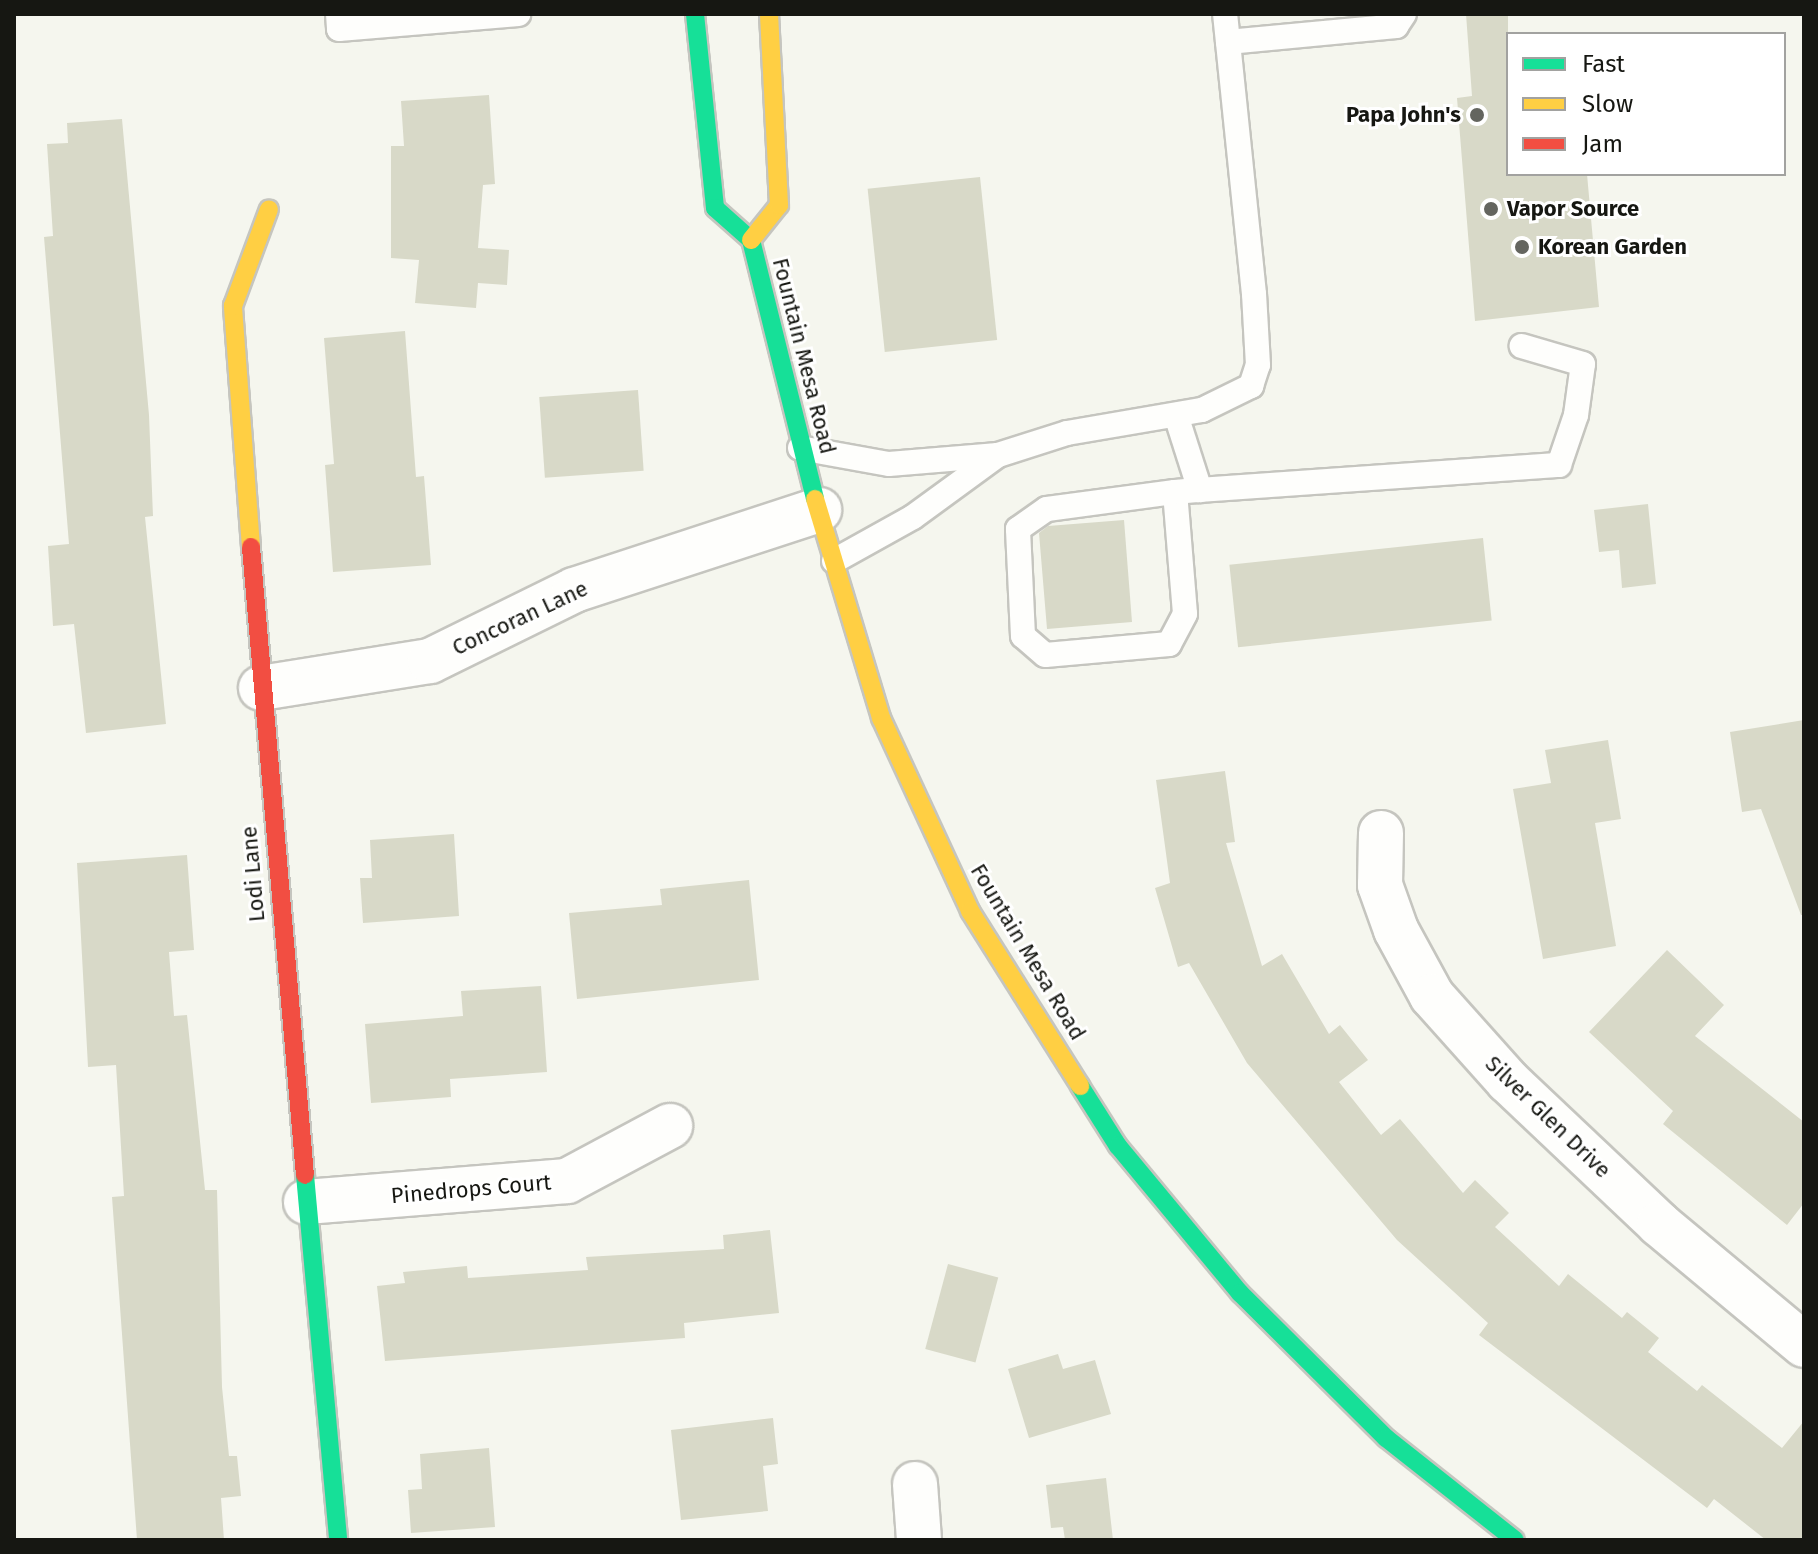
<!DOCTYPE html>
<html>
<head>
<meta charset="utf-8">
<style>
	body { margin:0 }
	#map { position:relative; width:1818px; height:1554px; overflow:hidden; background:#f5f6ee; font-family:"Fira Sans",sans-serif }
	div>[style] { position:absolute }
	.building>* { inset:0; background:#d8d9c8; transform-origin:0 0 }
	.roads { filter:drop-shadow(2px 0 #c5c5bf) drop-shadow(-2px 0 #c5c5bf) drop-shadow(0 2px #c5c5bf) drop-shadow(0 -2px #c5c5bf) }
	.lane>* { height:24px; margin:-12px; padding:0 12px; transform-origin:12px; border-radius:12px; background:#fefefc }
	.street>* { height:44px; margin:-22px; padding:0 22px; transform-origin:22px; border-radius:22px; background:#fefefc }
	.fast>* { height:18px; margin:-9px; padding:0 9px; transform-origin:9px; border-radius:9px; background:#16e098 }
	.slow>* { height:18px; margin:-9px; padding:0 9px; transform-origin:9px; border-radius:9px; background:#ffcf43 }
	.jam>* { height:18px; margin:-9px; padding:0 9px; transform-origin:9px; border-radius:9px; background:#f24e42 }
	.dots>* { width:22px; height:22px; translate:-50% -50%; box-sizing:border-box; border:4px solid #fff; border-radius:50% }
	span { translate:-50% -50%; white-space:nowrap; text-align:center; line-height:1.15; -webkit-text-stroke:6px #fff; paint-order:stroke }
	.poi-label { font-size:22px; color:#161712; font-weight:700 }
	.right { translate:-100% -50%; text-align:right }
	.left { translate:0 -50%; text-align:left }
	.street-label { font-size:22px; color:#161712 }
	.frame { position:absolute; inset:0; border:16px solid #161712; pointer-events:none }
	.legend { position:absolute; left:1506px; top:32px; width:280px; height:144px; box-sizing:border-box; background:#fff; border:2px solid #a2a2a0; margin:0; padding:10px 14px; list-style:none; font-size:24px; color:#161712 }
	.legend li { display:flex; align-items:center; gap:16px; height:40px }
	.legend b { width:40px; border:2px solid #a2a2a0 }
</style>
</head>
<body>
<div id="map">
	<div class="building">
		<div style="clip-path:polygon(1466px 14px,1508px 14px,1508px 174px,1587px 174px,1599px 307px,1475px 321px,1457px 98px,1472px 96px)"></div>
		<div style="clip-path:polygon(489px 95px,495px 184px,483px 185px,478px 248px,509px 250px,507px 285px,478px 283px,476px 308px,415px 303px,419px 260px,391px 258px,391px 146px,404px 146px,401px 101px)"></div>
		<div style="clip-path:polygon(122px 119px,149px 415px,153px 516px,145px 517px,166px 724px,86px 733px,74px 624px,53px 626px,48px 546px,69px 544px,44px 237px,53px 236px,47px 144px,68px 143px,67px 123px)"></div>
		<div style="left:980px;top:177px;width:164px;height:113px;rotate:84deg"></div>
		<div style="clip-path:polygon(405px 331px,416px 477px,424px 476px,431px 565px,333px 572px,325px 465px,334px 464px,324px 338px)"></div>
		<div style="left:638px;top:390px;width:81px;height:99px;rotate:86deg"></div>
		<div style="clip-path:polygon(1648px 504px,1656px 584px,1622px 588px,1619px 550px,1599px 552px,1594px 510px)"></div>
		<div style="clip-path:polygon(1124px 520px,1132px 622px,1047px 629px,1039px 533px,1048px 526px)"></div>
		<div style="left:1483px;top:538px;width:83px;height:255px;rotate:84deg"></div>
		<div style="clip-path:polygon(1804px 720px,1804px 915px,1801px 915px,1761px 809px,1742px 812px,1730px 732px)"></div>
		<div style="clip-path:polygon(1608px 740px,1621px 819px,1595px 823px,1616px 946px,1543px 959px,1513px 789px,1551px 783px,1545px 750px)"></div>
		<div style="clip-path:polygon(1225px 771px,1235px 842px,1226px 843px,1262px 966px,1282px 954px,1329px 1034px,1340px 1025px,1368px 1060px,1339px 1082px,1381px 1135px,1400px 1119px,1463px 1193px,1475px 1180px,1509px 1213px,1495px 1227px,1559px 1286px,1568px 1274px,1622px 1318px,1627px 1312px,1659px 1338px,1648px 1352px,1697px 1391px,1702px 1385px,1782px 1448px,1804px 1421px,1804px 1540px,1766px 1540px,1714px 1499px,1707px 1508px,1479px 1335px,1488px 1323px,1397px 1240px,1247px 1063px,1189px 963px,1178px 967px,1155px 888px,1170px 883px,1156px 780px)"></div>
		<div style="clip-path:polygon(454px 834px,459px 916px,363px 923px,360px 878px,372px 878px,370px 840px)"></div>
		<div style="clip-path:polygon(187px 855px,194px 950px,169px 952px,174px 1016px,187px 1015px,205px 1190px,217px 1190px,222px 1387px,229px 1456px,237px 1456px,241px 1496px,221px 1498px,224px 1540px,137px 1540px,112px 1197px,124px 1196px,116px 1065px,88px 1067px,77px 863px)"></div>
		<div style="clip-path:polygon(749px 880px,759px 980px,577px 999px,569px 913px,662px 905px,660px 889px)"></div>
		<div style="clip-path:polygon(1667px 950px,1724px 1005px,1695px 1036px,1804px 1122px,1804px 1203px,1787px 1225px,1663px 1124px,1673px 1111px,1589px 1032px)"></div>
		<div style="clip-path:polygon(541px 986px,547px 1072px,450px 1079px,451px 1097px,371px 1103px,365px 1024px,463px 1016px,461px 991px)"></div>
		<div style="clip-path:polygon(770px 1230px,779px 1313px,684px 1323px,685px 1338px,385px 1361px,377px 1286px,405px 1283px,403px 1272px,467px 1266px,468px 1278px,588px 1270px,586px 1257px,724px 1249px,723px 1235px)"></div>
		<div style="left:948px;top:1264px;width:52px;height:88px;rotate:15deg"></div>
		<div style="clip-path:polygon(1058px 1354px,1063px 1369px,1095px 1360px,1111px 1414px,1029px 1438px,1008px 1369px)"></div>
		<div style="clip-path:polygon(773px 1418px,778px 1464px,763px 1466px,768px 1511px,681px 1520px,671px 1430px)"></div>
		<div style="clip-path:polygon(489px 1448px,495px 1527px,411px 1533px,408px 1490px,422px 1489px,420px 1454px)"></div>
		<div style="clip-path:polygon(1106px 1478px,1113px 1540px,1065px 1540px,1063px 1527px,1051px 1528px,1046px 1485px)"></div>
	</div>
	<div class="roads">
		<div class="lane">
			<div style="left:338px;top:14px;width:15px;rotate:86deg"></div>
			<div style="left:339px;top:29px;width:180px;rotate:-4.8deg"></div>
			<div style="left:1228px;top:42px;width:169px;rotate:-5.4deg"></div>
			<div style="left:1396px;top:26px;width:14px;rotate:-56deg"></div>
			<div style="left:1176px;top:415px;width:79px;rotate:72.3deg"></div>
			<div style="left:1200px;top:490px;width:360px;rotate:-4deg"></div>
			<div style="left:1559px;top:465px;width:53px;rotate:-71.2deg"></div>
			<div style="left:1576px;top:415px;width:51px;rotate:-82.2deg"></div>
			<div style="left:1583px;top:364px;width:64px;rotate:-163.6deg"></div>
			<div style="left:800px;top:448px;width:90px;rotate:10.2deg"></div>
			<div style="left:889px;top:464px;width:109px;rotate:-4.7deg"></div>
			<div style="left:998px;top:455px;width:72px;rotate:-17.7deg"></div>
			<div style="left:1067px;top:433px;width:137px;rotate:-9.7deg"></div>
			<div style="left:1202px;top:410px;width:55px;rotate:-26.1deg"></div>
			<div style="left:1251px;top:386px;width:22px;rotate:-72deg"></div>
			<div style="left:1258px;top:365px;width:71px;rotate:-93.2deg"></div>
			<div style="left:1254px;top:294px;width:281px;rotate:-95.9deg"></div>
			<div style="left:1175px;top:492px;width:122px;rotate:85.3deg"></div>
			<div style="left:1185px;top:614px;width:34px;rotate:118deg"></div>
			<div style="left:1169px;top:644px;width:124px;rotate:174.9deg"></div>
			<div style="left:1045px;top:655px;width:29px;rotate:-139deg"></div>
			<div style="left:1023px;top:636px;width:107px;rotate:-92.7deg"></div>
			<div style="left:1018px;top:529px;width:35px;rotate:-35deg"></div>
			<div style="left:1047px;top:509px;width:129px;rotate:-7.6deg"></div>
			<div style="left:1175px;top:492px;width:25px;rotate:-5deg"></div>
			<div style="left:834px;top:561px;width:90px;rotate:-29.1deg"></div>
			<div style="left:913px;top:517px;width:105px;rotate:-36.1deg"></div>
		</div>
		<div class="street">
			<div style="left:261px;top:688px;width:171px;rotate:-9.1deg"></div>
			<div style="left:430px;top:661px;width:161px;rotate:-26.2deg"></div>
			<div style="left:574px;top:590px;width:258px;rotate:-18.1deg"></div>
			<div style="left:1381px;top:833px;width:52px;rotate:91.1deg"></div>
			<div style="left:1380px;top:885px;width:48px;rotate:70.4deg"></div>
			<div style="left:1396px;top:930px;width:75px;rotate:61.4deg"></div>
			<div style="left:1432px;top:996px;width:114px;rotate:48.2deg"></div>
			<div style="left:1508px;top:1081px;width:208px;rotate:43.4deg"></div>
			<div style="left:1659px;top:1224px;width:189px;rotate:39.8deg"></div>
			<div style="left:306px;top:1202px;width:262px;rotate:-4.6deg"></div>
			<div style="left:567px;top:1181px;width:117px;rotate:-28.1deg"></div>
			<div style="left:915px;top:1484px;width:56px;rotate:85.9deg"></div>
		</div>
		<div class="fast">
			<div style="left:695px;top:14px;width:195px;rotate:84.1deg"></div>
			<div style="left:715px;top:208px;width:48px;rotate:41.6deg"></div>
			<div style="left:751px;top:240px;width:267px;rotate:76.1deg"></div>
			<div style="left:1080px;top:1086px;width:71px;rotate:57.7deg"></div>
			<div style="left:1118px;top:1146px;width:191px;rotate:50.3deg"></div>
			<div style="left:1240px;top:1293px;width:206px;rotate:44.8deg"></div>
			<div style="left:1386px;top:1438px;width:164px;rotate:38.3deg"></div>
			<div style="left:305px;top:1175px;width:366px;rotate:84.8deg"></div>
		</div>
		<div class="slow">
			<div style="left:751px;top:240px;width:45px;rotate:-51.3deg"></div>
			<div style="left:779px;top:205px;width:191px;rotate:-93deg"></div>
			<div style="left:815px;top:499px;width:229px;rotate:73.2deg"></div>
			<div style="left:881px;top:718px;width:213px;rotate:65.2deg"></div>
			<div style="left:970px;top:911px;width:207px;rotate:57.8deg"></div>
			<div style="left:251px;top:547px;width:242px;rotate:-94.3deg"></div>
			<div style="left:233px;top:306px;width:103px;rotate:-69.6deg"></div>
		</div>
		<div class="jam">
			<div style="left:251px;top:547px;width:630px;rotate:85.09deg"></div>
		</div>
	</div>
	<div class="dots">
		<div style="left:1477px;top:115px;background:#64655f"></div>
		<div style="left:1491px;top:209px;background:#64655f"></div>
		<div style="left:1522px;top:247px;background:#64655f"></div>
	</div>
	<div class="poi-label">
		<span class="right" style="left:1461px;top:115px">Papa John's</span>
		<span class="left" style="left:1507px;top:209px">Vapor Source</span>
		<span class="left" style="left:1538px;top:247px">Korean Garden</span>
	</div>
	<div class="street-label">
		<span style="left:804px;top:356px;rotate:76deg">Fountain Mesa Road</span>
		<span style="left:520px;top:618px;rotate:-25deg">Concoran Lane</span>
		<span style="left:253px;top:874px;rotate:-95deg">Lodi Lane</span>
		<span style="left:1028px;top:952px;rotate:59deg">Fountain Mesa Road</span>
		<span style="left:1548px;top:1117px;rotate:44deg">Silver Glen Drive</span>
		<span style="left:471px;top:1189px;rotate:-5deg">Pinedrops Court</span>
	</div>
	<div class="frame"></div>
	<ul class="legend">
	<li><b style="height:10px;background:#16e098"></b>Fast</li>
	<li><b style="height:10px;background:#ffcf43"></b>Slow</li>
	<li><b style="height:10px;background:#f24e42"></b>Jam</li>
	</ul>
</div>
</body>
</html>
